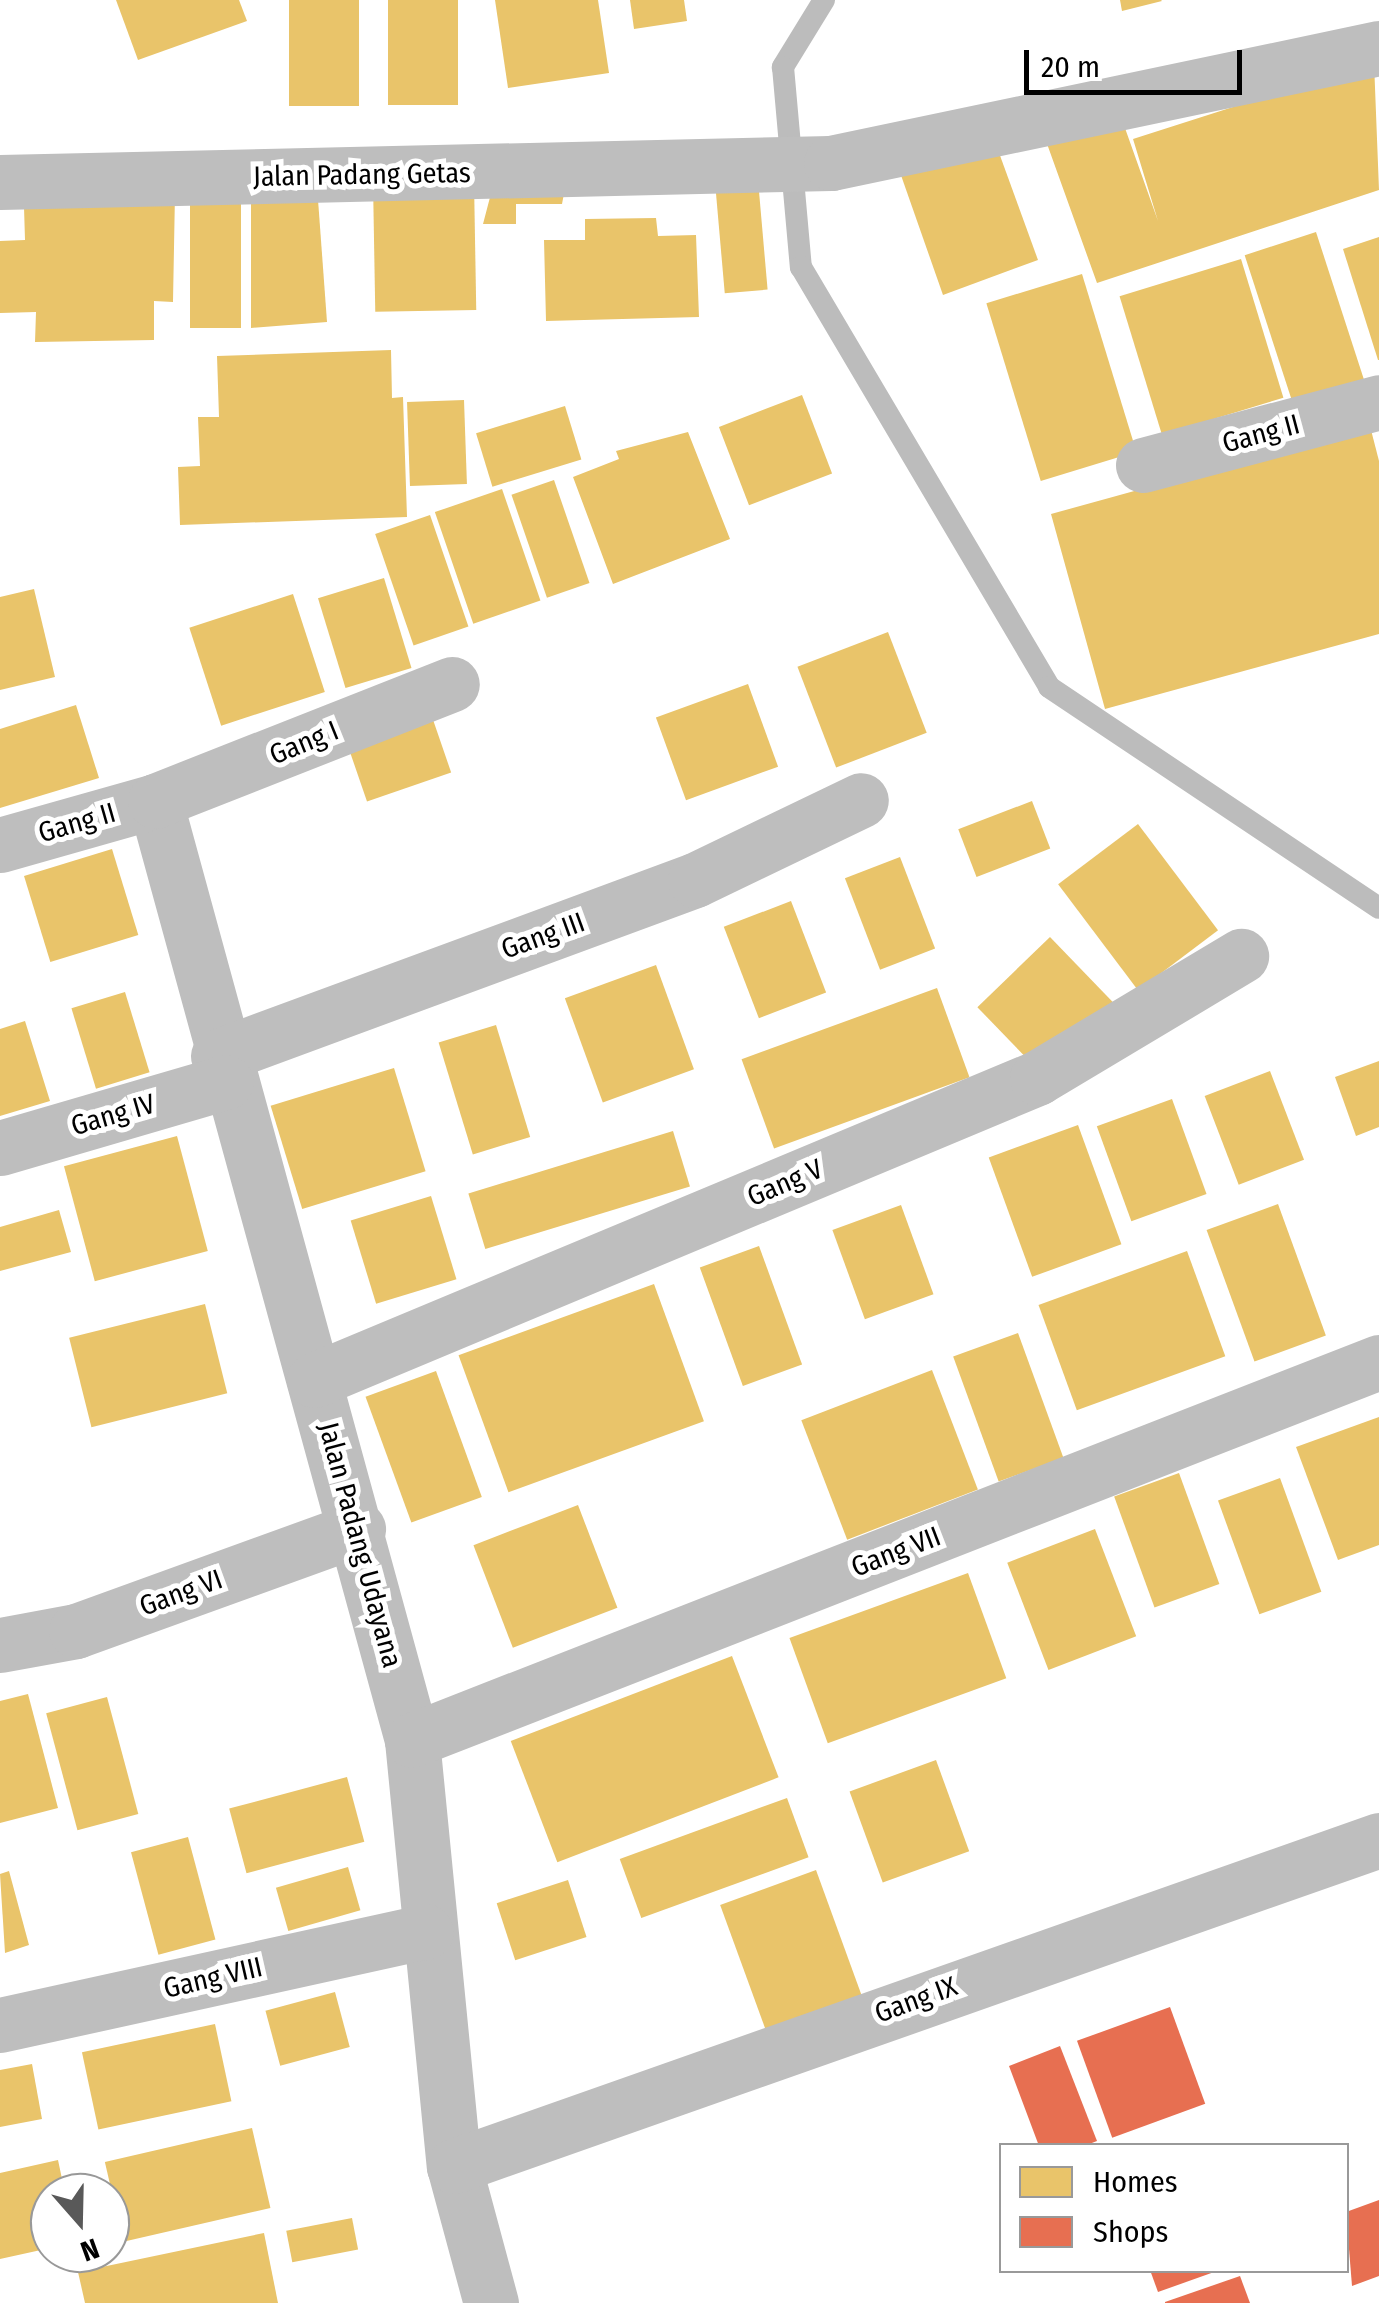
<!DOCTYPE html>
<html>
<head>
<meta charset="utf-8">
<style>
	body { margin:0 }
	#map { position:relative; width:1379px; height:2303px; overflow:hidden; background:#fff; font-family:"Fira Sans Condensed",sans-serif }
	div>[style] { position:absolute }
	.homes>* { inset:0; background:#e9c46a; transform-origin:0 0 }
	.shops>* { inset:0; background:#e76f51; transform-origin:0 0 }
	.stream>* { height:22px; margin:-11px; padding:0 11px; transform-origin:11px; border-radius:11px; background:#bcbcbc }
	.minor>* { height:55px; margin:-27.5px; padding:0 27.5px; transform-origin:27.5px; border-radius:27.5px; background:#bebebe }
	span { translate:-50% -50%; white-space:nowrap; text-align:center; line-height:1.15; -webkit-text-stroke:10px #fff; paint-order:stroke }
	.street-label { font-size:28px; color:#000 }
	.legend { position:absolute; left:999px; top:2143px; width:350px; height:130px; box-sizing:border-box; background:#fff; border:2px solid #999; margin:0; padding:12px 18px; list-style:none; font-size:30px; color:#000 }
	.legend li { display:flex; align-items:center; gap:20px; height:50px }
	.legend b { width:50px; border:2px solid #999 }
	.north { position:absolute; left:30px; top:2173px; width:100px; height:100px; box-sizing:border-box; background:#fff; border:2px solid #999; border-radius:50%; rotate:160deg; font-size:28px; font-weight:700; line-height:40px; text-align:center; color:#000 }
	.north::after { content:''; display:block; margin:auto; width:35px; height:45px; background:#595959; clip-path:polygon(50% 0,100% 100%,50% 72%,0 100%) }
	.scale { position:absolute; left:1024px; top:50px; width:218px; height:45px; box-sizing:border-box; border:5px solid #000; border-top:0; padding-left:12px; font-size:30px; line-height:35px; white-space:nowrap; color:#000; -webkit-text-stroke:8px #fff; paint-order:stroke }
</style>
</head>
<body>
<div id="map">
	<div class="homes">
		<div style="clip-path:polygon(116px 0,239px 0,247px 21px,138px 60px)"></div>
		<div style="left:289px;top:0;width:70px;height:106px"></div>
		<div style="left:388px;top:0;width:70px;height:105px"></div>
		<div style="clip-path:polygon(495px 0,598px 0,609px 73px,508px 88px)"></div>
		<div style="clip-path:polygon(630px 0,684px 0,687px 21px,634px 29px)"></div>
		<div style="clip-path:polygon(1120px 0,1161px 0,1162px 1px,1122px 11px)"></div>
		<div style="clip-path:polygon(1374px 62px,1379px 190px,1097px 283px,1046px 141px,1120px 114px,1158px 221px,1133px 139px)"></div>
		<div style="clip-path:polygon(998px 150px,1038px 260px,943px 295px,896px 161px)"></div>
		<div style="left:758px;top:180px;width:110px;height:43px;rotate:85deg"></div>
		<div style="left:474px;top:181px;width:129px;height:101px;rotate:89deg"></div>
		<div style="clip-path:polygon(494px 182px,566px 183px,562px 204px,516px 204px,516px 224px,483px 224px)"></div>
		<div style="clip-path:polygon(317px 186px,327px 322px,251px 328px,251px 188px)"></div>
		<div style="clip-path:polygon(175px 193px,173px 302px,154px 301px,154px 340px,35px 342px,36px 312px,0 313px,0 241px,25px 240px,24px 207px)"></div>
		<div style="left:190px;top:201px;width:51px;height:127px"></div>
		<div style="clip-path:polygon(656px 218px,658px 236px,696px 235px,699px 317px,546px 321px,544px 240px,585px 240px,585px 219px)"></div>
		<div style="left:1316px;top:232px;width:158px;height:75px;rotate:72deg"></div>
		<div style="clip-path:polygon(1379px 237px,1379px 360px,1378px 360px,1343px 249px)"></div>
		<div style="left:1241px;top:259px;width:145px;height:127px;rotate:73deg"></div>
		<div style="left:1082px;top:274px;width:186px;height:100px;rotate:73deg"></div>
		<div style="clip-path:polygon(391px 350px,392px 398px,403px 397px,407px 517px,180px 525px,178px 467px,200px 466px,198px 417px,219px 417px,217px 356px)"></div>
		<div style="left:802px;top:395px;width:84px;height:89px;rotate:69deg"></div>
		<div style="left:464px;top:400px;width:84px;height:57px;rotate:88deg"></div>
		<div style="left:565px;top:406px;width:56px;height:93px;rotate:73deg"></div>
		<div style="clip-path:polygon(1370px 426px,1379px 461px,1379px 634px,1105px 709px,1051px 514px)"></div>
		<div style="clip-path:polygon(688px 432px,730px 539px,613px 584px,573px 477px,619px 459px,616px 451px)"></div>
		<div style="left:554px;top:480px;width:109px;height:45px;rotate:71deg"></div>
		<div style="left:502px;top:489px;width:118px;height:71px;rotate:71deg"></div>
		<div style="left:430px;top:515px;width:118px;height:58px;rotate:71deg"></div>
		<div style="left:384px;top:578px;width:94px;height:69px;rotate:73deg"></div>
		<div style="clip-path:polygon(34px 589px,55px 677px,0 690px,0 597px)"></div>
		<div style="left:293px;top:594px;width:103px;height:109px;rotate:72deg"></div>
		<div style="left:888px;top:632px;width:108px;height:97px;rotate:69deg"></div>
		<div style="left:748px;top:684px;width:88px;height:98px;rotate:70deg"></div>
		<div style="clip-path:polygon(76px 705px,99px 778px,0 808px,0 729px)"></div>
		<div style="left:430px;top:711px;width:65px;height:89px;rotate:71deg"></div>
		<div style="left:1032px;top:801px;width:51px;height:79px;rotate:69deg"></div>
		<div style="left:1138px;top:824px;width:133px;height:100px;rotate:53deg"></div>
		<div style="left:112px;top:849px;width:90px;height:92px;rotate:73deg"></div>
		<div style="left:900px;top:857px;width:98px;height:59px;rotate:69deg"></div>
		<div style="left:791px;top:901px;width:98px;height:72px;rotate:69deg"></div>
		<div style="left:1050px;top:937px;width:91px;height:101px;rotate:46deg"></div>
		<div style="left:656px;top:965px;width:111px;height:97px;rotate:70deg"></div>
		<div style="left:937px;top:988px;width:95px;height:208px;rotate:70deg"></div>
		<div style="left:125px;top:992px;width:84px;height:56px;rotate:73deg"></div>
		<div style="clip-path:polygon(25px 1021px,50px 1101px,0 1116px,0 1029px)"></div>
		<div style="left:496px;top:1025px;width:117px;height:60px;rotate:73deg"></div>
		<div style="clip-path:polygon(1379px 1061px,1379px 1127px,1356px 1136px,1335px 1077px)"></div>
		<div style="left:394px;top:1068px;width:108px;height:129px;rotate:73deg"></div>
		<div style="left:1270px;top:1071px;width:95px;height:70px;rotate:69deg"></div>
		<div style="left:1172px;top:1099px;width:101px;height:80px;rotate:70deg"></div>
		<div style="left:1078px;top:1125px;width:127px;height:95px;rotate:70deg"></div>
		<div style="left:673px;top:1131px;width:58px;height:214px;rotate:73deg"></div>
		<div style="left:177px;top:1136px;width:119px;height:117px;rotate:75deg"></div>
		<div style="left:431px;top:1196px;width:87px;height:84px;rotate:73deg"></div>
		<div style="left:1278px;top:1204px;width:140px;height:76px;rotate:70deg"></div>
		<div style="left:901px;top:1205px;width:95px;height:73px;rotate:70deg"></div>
		<div style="clip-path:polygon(59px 1210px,71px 1252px,0 1271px,0 1227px)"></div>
		<div style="left:759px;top:1246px;width:126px;height:63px;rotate:70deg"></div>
		<div style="left:1187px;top:1251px;width:112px;height:158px;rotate:70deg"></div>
		<div style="left:654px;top:1284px;width:146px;height:208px;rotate:70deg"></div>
		<div style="left:205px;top:1304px;width:92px;height:140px;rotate:76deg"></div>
		<div style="left:1018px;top:1333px;width:133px;height:69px;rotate:70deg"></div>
		<div style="left:932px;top:1370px;width:128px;height:140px;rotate:69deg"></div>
		<div style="left:436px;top:1371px;width:134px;height:75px;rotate:70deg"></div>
		<div style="clip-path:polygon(1379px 1417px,1379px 1545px,1338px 1560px,1296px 1447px)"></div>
		<div style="left:1179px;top:1473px;width:118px;height:69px;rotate:70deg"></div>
		<div style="left:1280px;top:1478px;width:121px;height:66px;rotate:70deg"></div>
		<div style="left:578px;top:1505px;width:110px;height:112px;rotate:69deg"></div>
		<div style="left:1095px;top:1529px;width:115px;height:94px;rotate:69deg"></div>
		<div style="left:968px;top:1573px;width:112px;height:190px;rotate:70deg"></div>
		<div style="left:732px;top:1656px;width:130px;height:237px;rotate:69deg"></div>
		<div style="clip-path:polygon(28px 1694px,58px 1808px,0 1823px,0 1701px)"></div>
		<div style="left:107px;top:1697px;width:121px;height:63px;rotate:75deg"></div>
		<div style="left:936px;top:1760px;width:97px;height:92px;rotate:70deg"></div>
		<div style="left:347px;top:1777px;width:67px;height:122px;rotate:75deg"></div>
		<div style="left:787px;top:1798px;width:63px;height:178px;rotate:70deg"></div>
		<div style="left:188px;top:1837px;width:106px;height:59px;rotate:75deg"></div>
		<div style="left:348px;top:1867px;width:45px;height:75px;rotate:74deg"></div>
		<div style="left:816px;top:1870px;width:133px;height:102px;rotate:70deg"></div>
		<div style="clip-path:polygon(9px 1871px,29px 1945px,5px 1953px,0 1874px)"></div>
		<div style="left:568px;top:1880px;width:60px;height:75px;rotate:72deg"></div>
		<div style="left:335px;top:1992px;width:57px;height:72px;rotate:75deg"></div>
		<div style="left:215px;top:2024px;width:79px;height:136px;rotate:78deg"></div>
		<div style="clip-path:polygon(32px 2064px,42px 2119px,0 2127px,0 2070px)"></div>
		<div style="left:252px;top:2128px;width:82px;height:151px;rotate:77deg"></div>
		<div style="clip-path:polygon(58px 2160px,65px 2193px,50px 2193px,50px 2248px,0 2259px,0 2173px)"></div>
		<div style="left:352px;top:2218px;width:32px;height:67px;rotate:79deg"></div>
		<div style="clip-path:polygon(264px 2233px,278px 2303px,85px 2303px,78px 2272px)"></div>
	</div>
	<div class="shops">
		<div style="left:1170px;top:2007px;width:103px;height:99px;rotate:70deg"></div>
		<div style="clip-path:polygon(1060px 2046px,1097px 2141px,1084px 2146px,1039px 2146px,1009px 2066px)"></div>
		<div style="clip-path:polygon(1379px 2200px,1379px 2276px,1352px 2286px,1346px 2212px)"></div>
		<div style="clip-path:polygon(1150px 2270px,1217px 2270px,1217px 2271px,1158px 2292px)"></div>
		<div style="clip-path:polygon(1240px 2276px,1250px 2303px,1165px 2303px,1165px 2302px)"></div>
	</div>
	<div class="stream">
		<div style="left:824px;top:0;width:79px;rotate:121.5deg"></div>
		<div style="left:783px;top:67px;width:201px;rotate:84.9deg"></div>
		<div style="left:801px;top:267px;width:488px;rotate:59.4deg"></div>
		<div style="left:1049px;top:687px;width:397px;rotate:33.8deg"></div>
	</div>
	<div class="minor">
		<div style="left:0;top:182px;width:831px;rotate:-1.31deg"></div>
		<div style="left:831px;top:163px;width:560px;rotate:-11.85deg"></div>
		<div style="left:1143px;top:465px;width:244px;rotate:-14.9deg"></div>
		<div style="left:155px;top:801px;width:974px;rotate:74.69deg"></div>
		<div style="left:412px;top:1740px;width:428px;rotate:84.4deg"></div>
		<div style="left:454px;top:2166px;width:142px;rotate:74.9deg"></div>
		<div style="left:0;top:845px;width:161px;rotate:-15.8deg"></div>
		<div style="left:155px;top:801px;width:319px;rotate:-21.5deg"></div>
		<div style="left:218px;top:1056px;width:508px;rotate:-20.25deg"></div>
		<div style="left:695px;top:880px;width:184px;rotate:-25.7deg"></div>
		<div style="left:0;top:1148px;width:235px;rotate:-16.3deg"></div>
		<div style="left:314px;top:1380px;width:784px;rotate:-22.67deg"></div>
		<div style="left:1037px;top:1078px;width:238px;rotate:-30.9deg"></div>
		<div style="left:0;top:1645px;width:77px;rotate:-10.4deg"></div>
		<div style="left:76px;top:1631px;width:300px;rotate:-19.9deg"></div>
		<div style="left:412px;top:1740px;width:1038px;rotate:-21.35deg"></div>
		<div style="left:0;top:2025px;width:436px;rotate:-12.4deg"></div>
		<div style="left:454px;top:2166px;width:981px;rotate:-19.41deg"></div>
	</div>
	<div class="street-label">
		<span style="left:362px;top:175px;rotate:-1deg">Jalan Padang Getas</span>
		<span style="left:1261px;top:434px;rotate:-15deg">Gang II</span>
		<span style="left:304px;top:743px;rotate:-22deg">Gang I</span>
		<span style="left:77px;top:823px;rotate:-16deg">Gang II</span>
		<span style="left:543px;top:936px;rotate:-20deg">Gang III</span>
		<span style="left:113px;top:1115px;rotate:-16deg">Gang IV</span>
		<span style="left:785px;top:1183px;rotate:-23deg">Gang V</span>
		<span style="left:360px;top:1545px;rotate:75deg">Jalan Padang Udayana</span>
		<span style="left:896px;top:1552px;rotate:-21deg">Gang VII</span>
		<span style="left:181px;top:1593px;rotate:-20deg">Gang VI</span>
		<span style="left:213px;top:1978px;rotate:-13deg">Gang VIII</span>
		<span style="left:916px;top:2000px;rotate:-20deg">Gang IX</span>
	</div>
	<ul class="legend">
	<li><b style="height:28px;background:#e9c46a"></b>Homes</li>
	<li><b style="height:28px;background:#e76f51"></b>Shops</li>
	</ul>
	<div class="north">N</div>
	<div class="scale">20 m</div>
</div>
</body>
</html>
